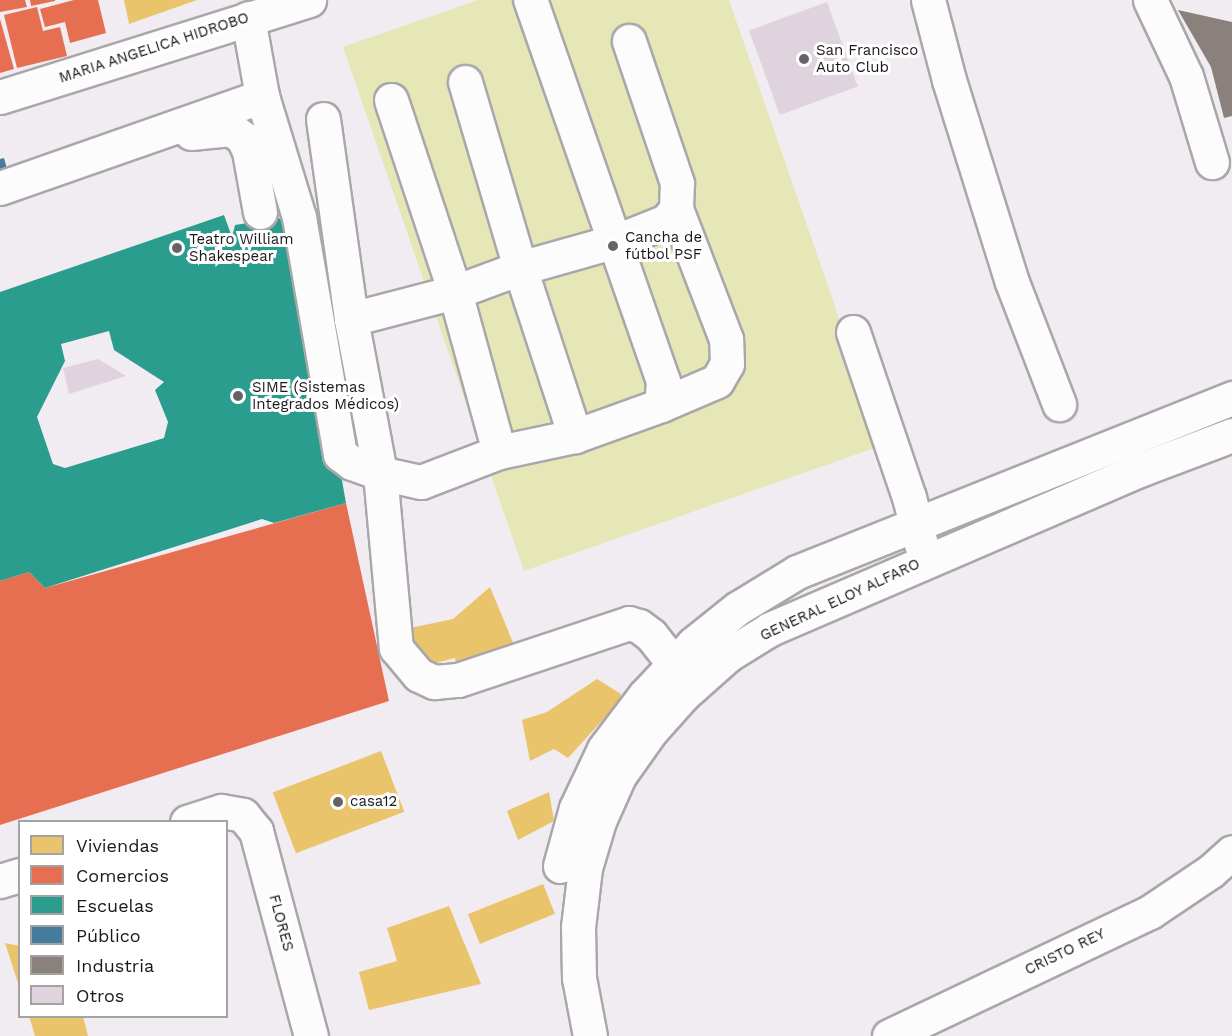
<!DOCTYPE html>
<html>
<head>
<meta charset="utf-8">
<style>
	body { margin:0 }
	#map { position:relative; width:1232px; height:1036px; overflow:hidden; background:#f1ecf1; font-family:"Work Sans",sans-serif }
	div>[style] { position:absolute }
	.green>* { inset:0; background:#e5e8b6 }
	.homes>* { inset:0; background:#e9c46a; transform-origin:0 0 }
	.shops>* { inset:0; background:#e76f51 }
	.schools>* { inset:0; background:#2a9d8f }
	.public>* { inset:0; background:#457b9d }
	.industry>* { inset:0; background:#8a817c }
	.building>* { inset:0; background:#dfd4de; transform-origin:0 0 }
	.roads { filter:drop-shadow(2px 0 #aaa6aa) drop-shadow(-2px 0 #aaa6aa) drop-shadow(0 2px #aaa6aa) drop-shadow(0 -2px #aaa6aa) }
	.minor>* { height:33px; margin:-16.5px; padding:0 16.5px; transform-origin:16.5px; border-radius:16.5px; background:#fdfcfd }
	.dots>* { width:16px; height:16px; translate:-50% -50%; box-sizing:border-box; border:3px solid #fff; border-radius:50% }
	span { translate:-50% -50%; white-space:nowrap; text-align:center; line-height:1.15; -webkit-text-stroke:6px #fff; paint-order:stroke }
	.street-label { font-size:15px; color:#1b171a }
	.poi-label { font-size:15px; color:#1b171a }
	.left { translate:0 -50%; text-align:left }
	.legend { position:absolute; left:18px; top:820px; width:210px; height:198px; box-sizing:border-box; background:#fff; border:2px solid #a4a2a3; margin:0; padding:8px 10px; list-style:none; font-size:18px; color:#1b171a }
	.legend li { display:flex; align-items:center; gap:12px; height:30px }
	.legend b { width:30px; border:2px solid #a4a2a3 }
</style>
</head>
<body>
<div id="map">
	<div class="green">
		<div style="clip-path:polygon(478px 0,729px 0,883px 445px,524px 571px,343px 47px)"></div>
	</div>
	<div class="homes">
		<div style="clip-path:polygon(124px 0,197px 0,129px 24px)"></div>
		<div style="clip-path:polygon(490px 587px,514px 645px,458px 673px,455px 658px,421px 667px,405px 629px,453px 619px)"></div>
		<div style="clip-path:polygon(597px 679px,621px 694px,619px 702px,568px 758px,554px 749px,530px 761px,522px 720px,547px 712px)"></div>
		<div style="left:381px;top:751px;width:65px;height:116px;rotate:69deg"></div>
		<div style="clip-path:polygon(549px 792px,554px 821px,518px 840px,507px 811px)"></div>
		<div style="left:543px;top:884px;width:32px;height:81px;rotate:68deg"></div>
		<div style="clip-path:polygon(449px 906px,481px 984px,369px 1010px,359px 972px,397px 961px,387px 928px)"></div>
		<div style="clip-path:polygon(5px 943px,20px 946px,20px 986px,19px 986px)"></div>
		<div style="clip-path:polygon(29px 1016px,83px 1016px,88px 1036px,35px 1036px)"></div>
	</div>
	<div class="shops">
		<div style="clip-path:polygon(0 0,25px 0,27px 7px,0 12px)"></div>
		<div style="clip-path:polygon(30px 0,55px 0,55px 1px,31px 6px)"></div>
		<div style="clip-path:polygon(74px 0,98px 0,106px 33px,70px 43px,65px 22px,45px 27px,40px 9px)"></div>
		<div style="clip-path:polygon(37px 7px,43px 31px,60px 27px,67px 56px,17px 68px,4px 15px)"></div>
		<div style="clip-path:polygon(0 19px,14px 69px,0 73px)"></div>
		<div style="clip-path:polygon(346px 503px,389px 701px,0 825px,0 581px,29px 572px,45px 588px)"></div>
	</div>
	<div class="schools">
		<div style="clip-path:polygon(evenodd,224px 215px,232px 237px,235px 225px,295px 216px,346px 503px,274px 523px,262px 519px,45px 588px,29px 572px,0 581px,0 292px,224px 215px,109px 331px,114px 350px,164px 382px,155px 390px,168px 422px,164px 438px,65px 468px,53px 464px,37px 417px,65px 361px,61px 344px,109px 331px)"></div>
	</div>
	<div class="public">
		<div style="clip-path:polygon(4px 158px,9px 176px,0 179px,0 159px)"></div>
	</div>
	<div class="industry">
		<div style="clip-path:polygon(1178px 10px,1232px 22px,1232px 116px,1224px 118px,1211px 67px)"></div>
	</div>
	<div class="building">
		<div style="left:827px;top:2px;width:90px;height:83px;rotate:70deg"></div>
		<div style="clip-path:polygon(98px 359px,126px 376px,69px 394px,63px 368px)"></div>
	</div>
	<div class="roads">
		<div class="minor">
			<div style="left:928px;top:0;width:83px;rotate:75.3deg"></div>
			<div style="left:949px;top:80px;width:212px;rotate:72.7deg"></div>
			<div style="left:1012px;top:282px;width:131px;rotate:68.9deg"></div>
			<div style="left:1150px;top:0;width:84px;rotate:64.7deg"></div>
			<div style="left:1186px;top:76px;width:90px;rotate:73.2deg"></div>
			<div style="left:465px;top:82px;width:194px;rotate:73.5deg"></div>
			<div style="left:520px;top:268px;width:177px;rotate:71.9deg"></div>
			<div style="left:262px;top:96px;width:127px;rotate:73deg"></div>
			<div style="left:299px;top:217px;width:241px;rotate:80.2deg"></div>
			<div style="left:340px;top:454px;width:15px;rotate:37deg"></div>
			<div style="left:352px;top:463px;width:30px;rotate:20deg"></div>
			<div style="left:380px;top:473px;width:176px;rotate:84.8deg"></div>
			<div style="left:396px;top:648px;width:35px;rotate:50deg"></div>
			<div style="left:419px;top:675px;width:17px;rotate:25deg"></div>
			<div style="left:434px;top:682px;width:24px;rotate:-5deg"></div>
			<div style="left:458px;top:680px;width:180px;rotate:-18.4deg"></div>
			<div style="left:629px;top:623px;width:10px;rotate:17deg"></div>
			<div style="left:639px;top:626px;width:15px;rotate:37deg"></div>
			<div style="left:651px;top:635px;width:66px;rotate:51.7deg"></div>
			<div style="left:0;top:97px;width:324px;rotate:-17.4deg"></div>
			<div style="left:391px;top:100px;width:202px;rotate:71.6deg"></div>
			<div style="left:455px;top:292px;width:166px;rotate:74.6deg"></div>
			<div style="left:323px;top:119px;width:202px;rotate:82deg"></div>
			<div style="left:351px;top:319px;width:157px;rotate:79.3deg"></div>
			<div style="left:380px;top:473px;width:42px;rotate:12.4deg"></div>
			<div style="left:421px;top:482px;width:84px;rotate:-21deg"></div>
			<div style="left:499px;top:452px;width:78px;rotate:-11.9deg"></div>
			<div style="left:575px;top:436px;width:91px;rotate:-19.8deg"></div>
			<div style="left:661px;top:405px;width:24px;rotate:-85deg"></div>
			<div style="left:663px;top:381px;width:404px;rotate:-109.2deg"></div>
			<div style="left:191px;top:133px;width:40px;rotate:-5.7deg"></div>
			<div style="left:231px;top:129px;width:15px;rotate:37deg"></div>
			<div style="left:243px;top:138px;width:14px;rotate:65deg"></div>
			<div style="left:249px;top:151px;width:62px;rotate:79.8deg"></div>
			<div style="left:0;top:188px;width:278px;rotate:-19.3deg"></div>
			<div style="left:262px;top:96px;width:79px;rotate:-100.2deg"></div>
			<div style="left:351px;top:319px;width:107px;rotate:-14.6deg"></div>
			<div style="left:455px;top:292px;width:69px;rotate:-20.3deg"></div>
			<div style="left:520px;top:268px;width:100px;rotate:-15.7deg"></div>
			<div style="left:616px;top:241px;width:54px;rotate:-21.8deg"></div>
			<div style="left:666px;top:221px;width:16px;rotate:-50deg"></div>
			<div style="left:676px;top:209px;width:26px;rotate:-88deg"></div>
			<div style="left:677px;top:183px;width:150px;rotate:-108.7deg"></div>
			<div style="left:853px;top:332px;width:174px;rotate:71.3deg"></div>
			<div style="left:909px;top:497px;width:49px;rotate:75.7deg"></div>
			<div style="left:661px;top:405px;width:61px;rotate:-23.2deg"></div>
			<div style="left:717px;top:381px;width:20px;rotate:-60deg"></div>
			<div style="left:727px;top:364px;width:25px;rotate:-92deg"></div>
			<div style="left:726px;top:339px;width:139px;rotate:-111deg"></div>
			<div style="left:187px;top:822px;width:36px;rotate:-18deg"></div>
			<div style="left:221px;top:811px;width:22px;rotate:10deg"></div>
			<div style="left:243px;top:815px;width:21px;rotate:51deg"></div>
			<div style="left:256px;top:831px;width:212px;rotate:75deg"></div>
			<div style="left:560px;top:866px;width:60px;rotate:-74.6deg"></div>
			<div style="left:576px;top:808px;width:65px;rotate:-64.6deg"></div>
			<div style="left:604px;top:749px;width:68px;rotate:-52.8deg"></div>
			<div style="left:645px;top:695px;width:70px;rotate:-46.7deg"></div>
			<div style="left:693px;top:644px;width:58px;rotate:-38.7deg"></div>
			<div style="left:738px;top:608px;width:69px;rotate:-31.4deg"></div>
			<div style="left:797px;top:572px;width:469px;rotate:-21.8deg"></div>
			<div style="left:0;top:881px;width:21px;rotate:-17deg"></div>
			<div style="left:590px;top:1036px;width:59px;rotate:-100.7deg"></div>
			<div style="left:579px;top:978px;width:51px;rotate:-91.1deg"></div>
			<div style="left:578px;top:927px;width:59px;rotate:-83.2deg"></div>
			<div style="left:585px;top:868px;width:49px;rotate:-73.4deg"></div>
			<div style="left:599px;top:821px;width:49px;rotate:-66deg"></div>
			<div style="left:619px;top:776px;width:54px;rotate:-54.8deg"></div>
			<div style="left:650px;top:732px;width:50px;rotate:-48.3deg"></div>
			<div style="left:683px;top:695px;width:60px;rotate:-41.6deg"></div>
			<div style="left:728px;top:655px;width:49px;rotate:-31.8deg"></div>
			<div style="left:770px;top:629px;width:405px;rotate:-23.3deg"></div>
			<div style="left:1142px;top:469px;width:96px;rotate:-20.7deg"></div>
			<div style="left:889px;top:1036px;width:289px;rotate:-25.4deg"></div>
			<div style="left:1150px;top:912px;width:73px;rotate:-33.9deg"></div>
			<div style="left:1211px;top:871px;width:28px;rotate:-42deg"></div>
		</div>
	</div>
	<div class="dots">
		<div style="left:804px;top:59px;background:#666265"></div>
		<div style="left:613px;top:246px;background:#666265"></div>
		<div style="left:177px;top:248px;background:#666265"></div>
		<div style="left:238px;top:396px;background:#666265"></div>
		<div style="left:338px;top:802px;background:#666265"></div>
	</div>
	<div class="street-label">
		<span style="left:154px;top:48px;rotate:-18deg">MARIA ANGELICA HIDROBO</span>
		<span style="left:840px;top:600px;rotate:-25deg">GENERAL ELOY ALFARO</span>
		<span style="left:281px;top:923px;rotate:75deg">FLORES</span>
		<span style="left:1065px;top:952px;rotate:-26deg">CRISTO REY</span>
	</div>
	<div class="poi-label">
		<span class="left" style="left:816px;top:59px">San Francisco<br>Auto Club</span>
		<span class="left" style="left:625px;top:246px">Cancha de<br>fútbol PSF</span>
		<span class="left" style="left:189px;top:248px">Teatro William<br>Shakespear</span>
		<span class="left" style="left:252px;top:396px">SIME (Sistemas<br>Integrados Médicos)</span>
		<span class="left" style="left:350px;top:802px">casa12</span>
	</div>
	<ul class="legend">
	<li><b style="height:16px;background:#e9c46a"></b>Viviendas</li>
	<li><b style="height:16px;background:#e76f51"></b>Comercios</li>
	<li><b style="height:16px;background:#2a9d8f"></b>Escuelas</li>
	<li><b style="height:16px;background:#457b9d"></b>Público</li>
	<li><b style="height:16px;background:#8a817c"></b>Industria</li>
	<li><b style="height:16px;background:#dfd4de"></b>Otros</li>
	</ul>
</div>
</body>
</html>
